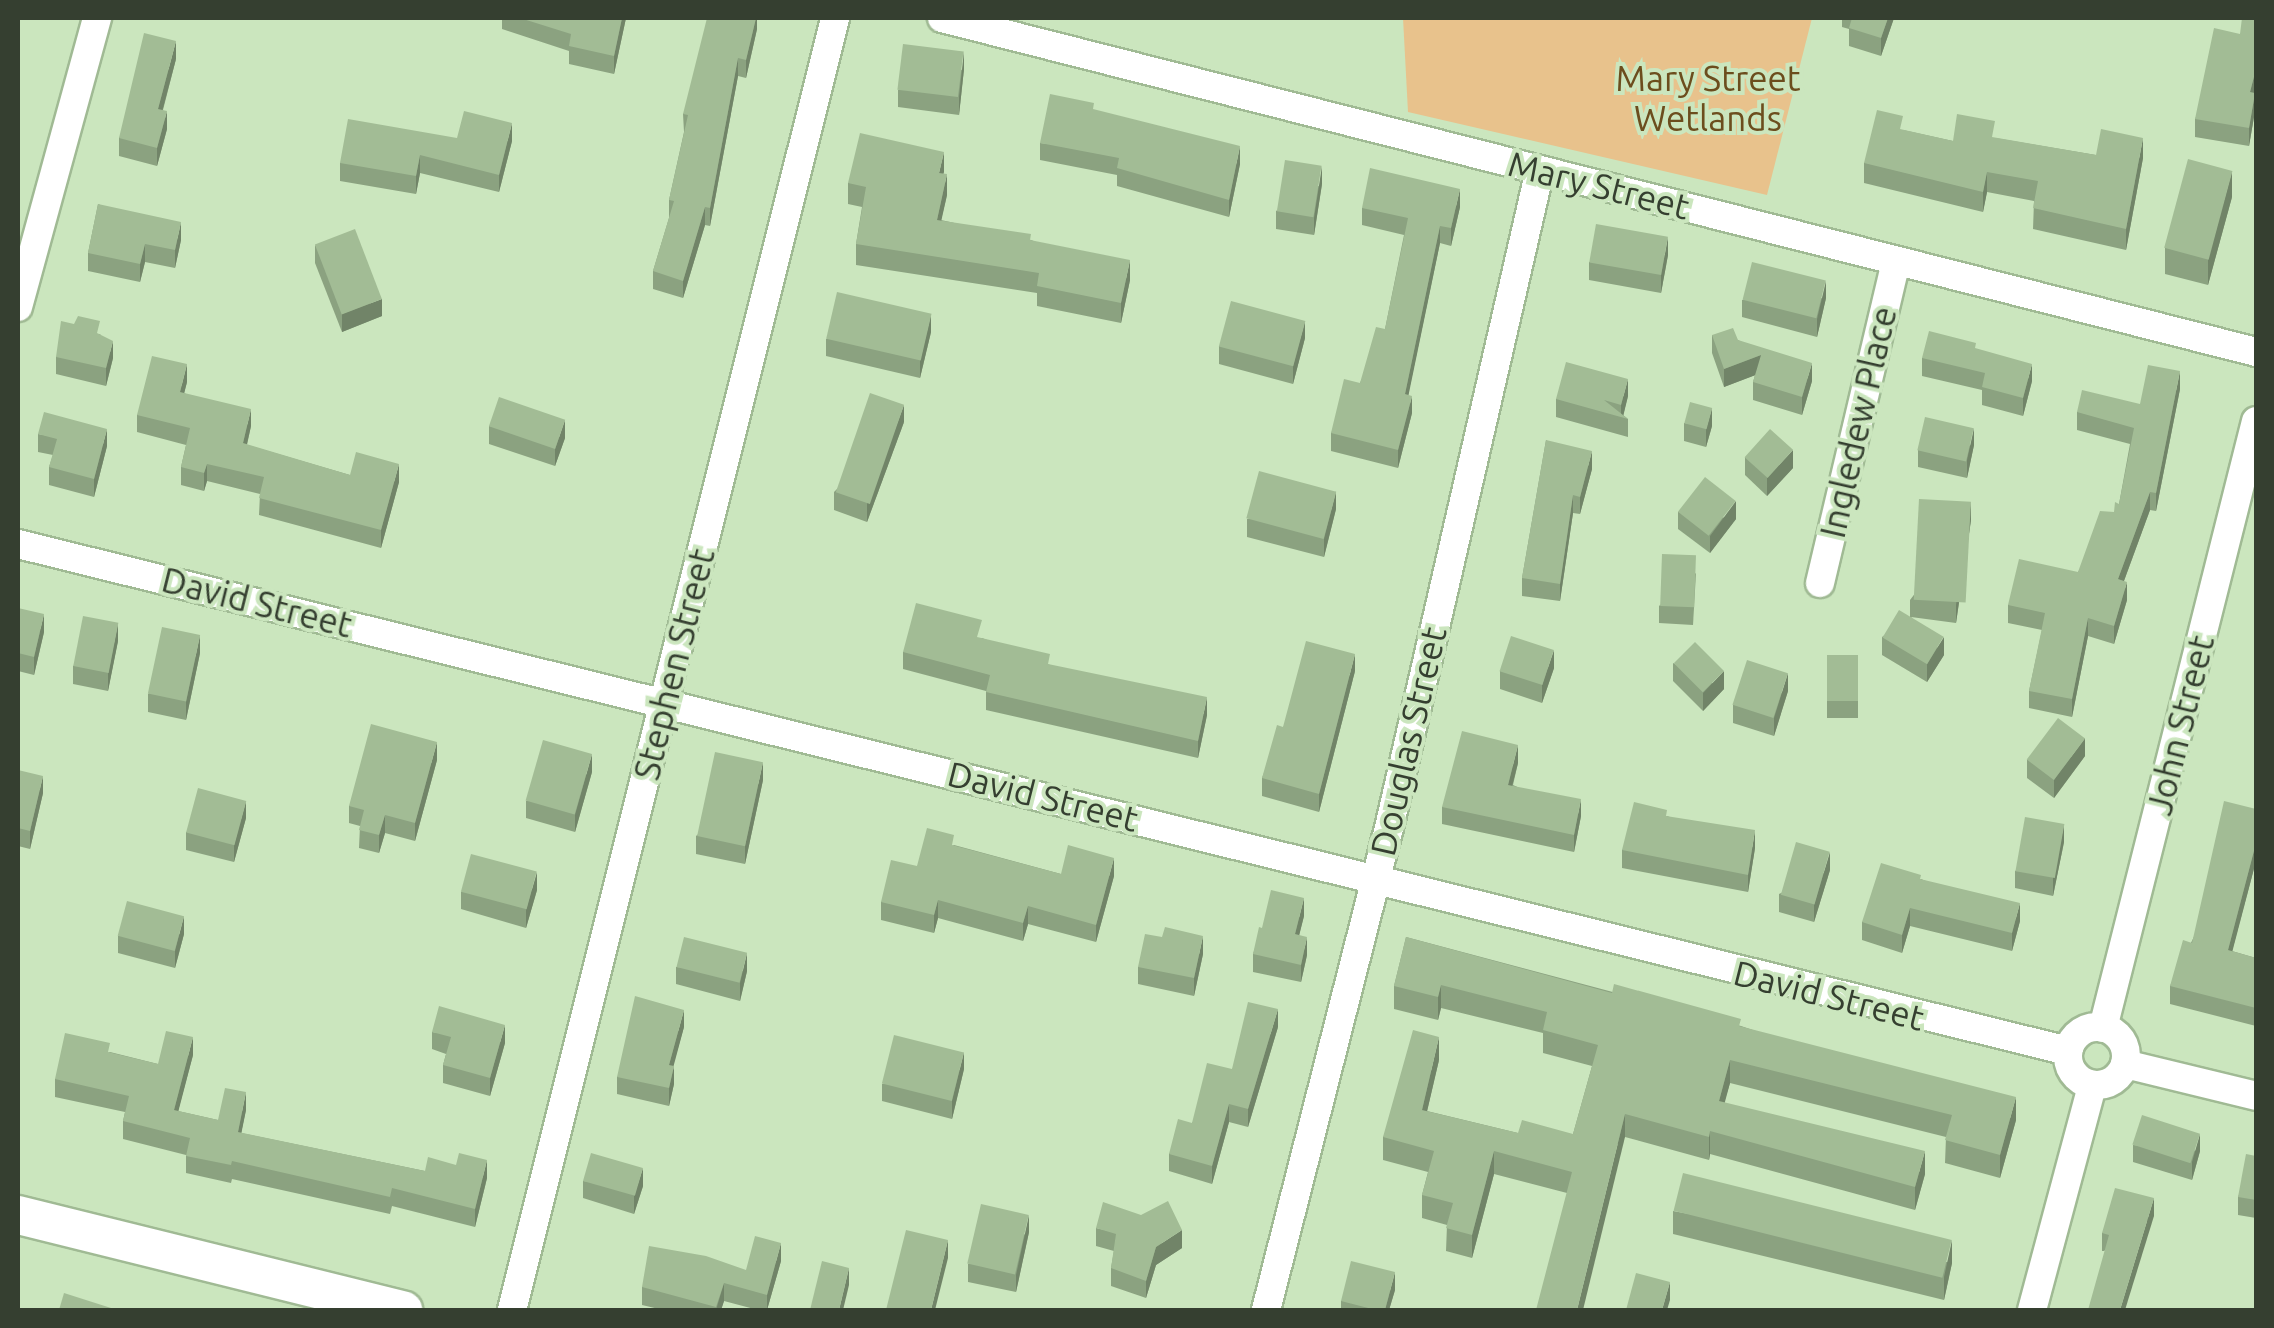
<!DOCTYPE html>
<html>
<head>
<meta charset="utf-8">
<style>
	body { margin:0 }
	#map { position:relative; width:2274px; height:1328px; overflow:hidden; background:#cbe6be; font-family:Ubuntu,sans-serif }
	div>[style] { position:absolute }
	.green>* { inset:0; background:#e8c28c }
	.roads { filter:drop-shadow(2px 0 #a0ba94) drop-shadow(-2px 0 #a0ba94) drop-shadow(0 2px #a0ba94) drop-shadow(0 -2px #a0ba94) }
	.street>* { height:28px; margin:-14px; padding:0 14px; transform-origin:14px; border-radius:14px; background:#fff }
	.street>.ring { margin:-14px; padding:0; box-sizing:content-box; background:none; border:28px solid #fff; border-radius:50% }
	.secondary>* { height:38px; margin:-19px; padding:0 19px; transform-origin:19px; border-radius:19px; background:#fff }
	.wall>* { inset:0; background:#8ba280; transform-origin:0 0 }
	.shaded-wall>* { inset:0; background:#718468 }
	.building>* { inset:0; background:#a2bc95; transform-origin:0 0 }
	span { translate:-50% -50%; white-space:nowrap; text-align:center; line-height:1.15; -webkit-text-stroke:8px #cbe6be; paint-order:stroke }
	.park-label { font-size:35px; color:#6c4d1d }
	.street-label { font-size:35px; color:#353f30 }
	.frame { position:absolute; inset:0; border:20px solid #353f30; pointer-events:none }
</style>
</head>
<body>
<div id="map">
	<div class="green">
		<div style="clip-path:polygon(1403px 18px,1812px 18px,1767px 195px,1408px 112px)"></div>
	</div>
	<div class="roads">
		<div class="street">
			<div style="left:942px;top:18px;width:1356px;rotate:14.26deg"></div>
			<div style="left:18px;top:307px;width:300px;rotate:-74.7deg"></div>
			<div style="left:18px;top:544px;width:2112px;rotate:13.89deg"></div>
			<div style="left:1820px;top:583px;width:331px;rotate:-76.7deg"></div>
			<div class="ring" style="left:2068px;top:1027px;width:30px;height:30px"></div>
			<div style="left:2103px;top:1028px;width:626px;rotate:-75.85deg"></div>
			<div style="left:2125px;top:1064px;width:135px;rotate:13.7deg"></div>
			<div style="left:512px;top:1310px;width:1332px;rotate:-75.96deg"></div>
			<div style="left:1266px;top:1310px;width:497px;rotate:-75.7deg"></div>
			<div style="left:1389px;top:828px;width:675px;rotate:-77.08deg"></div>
			<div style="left:2032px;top:1310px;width:232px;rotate:-75deg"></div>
		</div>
		<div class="secondary">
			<div style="left:18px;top:1215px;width:397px;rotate:13.9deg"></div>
		</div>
	</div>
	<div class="wall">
		<div style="clip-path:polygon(502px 18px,626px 18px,614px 74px,569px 64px,569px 51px,502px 29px)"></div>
		<div style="clip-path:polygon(757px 18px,757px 29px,746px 78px,738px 76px,710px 226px,705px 225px,683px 298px,653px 289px,653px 271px,669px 218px,669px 200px,684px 132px,683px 114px)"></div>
		<div style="clip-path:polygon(1842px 18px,1894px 18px,1881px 56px,1849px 46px,1849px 29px,1842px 27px)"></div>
		<div style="clip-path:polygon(2256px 18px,2255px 111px,2249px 146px,2195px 137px,2195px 119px,2240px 34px)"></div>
		<div style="clip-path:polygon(176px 59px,163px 110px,167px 129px,157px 166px,119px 156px,119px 138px)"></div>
		<div style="clip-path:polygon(964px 69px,959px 115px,898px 107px,898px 90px)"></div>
		<div style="clip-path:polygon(1903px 130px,1953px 141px,1995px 138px,2096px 155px,2143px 158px,2126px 250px,2033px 229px,2034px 201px,1987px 192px,1983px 212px,1864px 183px,1864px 163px)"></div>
		<div style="clip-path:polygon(457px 138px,512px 141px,499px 192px,420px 173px,416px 194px,340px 181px,340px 163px)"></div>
		<div style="clip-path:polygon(1040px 143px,1240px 164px,1229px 217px,1117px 186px,1117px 175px,1040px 160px)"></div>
		<div style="clip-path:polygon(944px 174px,947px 195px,941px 220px,1031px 240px,1130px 280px,1121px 323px,1037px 306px,1037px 293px,856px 265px,856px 244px,862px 207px,848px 204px,848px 183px)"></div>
		<div style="clip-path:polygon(1322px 184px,1314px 235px,1276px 229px,1276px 211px)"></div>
		<div style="clip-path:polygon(2232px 197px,2208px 285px,2165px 274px,2165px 248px)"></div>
		<div style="clip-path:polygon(98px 204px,181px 240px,175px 268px,145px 262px,140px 282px,88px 271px,88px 253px)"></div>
		<div style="clip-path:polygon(1460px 207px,1451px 246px,1440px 243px,1408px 395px,1412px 413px,1398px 468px,1331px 451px,1331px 433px,1360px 383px,1385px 329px,1404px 235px,1362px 225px,1362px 208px)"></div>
		<div style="clip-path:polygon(315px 245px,382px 316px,342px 332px,315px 263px)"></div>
		<div style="clip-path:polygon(1668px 255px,1661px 293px,1589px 280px,1589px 262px)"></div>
		<div style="clip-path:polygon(1826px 298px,1817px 337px,1742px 317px,1742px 300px)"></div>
		<div style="clip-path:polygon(931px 332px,920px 378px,826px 356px,826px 339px)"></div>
		<div style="clip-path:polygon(100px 334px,113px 358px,106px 386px,56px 374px,56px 357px)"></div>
		<div style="clip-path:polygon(1712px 335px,1738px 340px,1812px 381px,1802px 415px,1753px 400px,1753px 382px,1755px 375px,1724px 387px,1712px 353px)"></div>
		<div style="clip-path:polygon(1305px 338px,1293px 384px,1219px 364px,1219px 346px)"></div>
		<div style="clip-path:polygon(1976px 349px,2032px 381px,2023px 416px,1982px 405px,1982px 390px,1922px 376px,1922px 358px)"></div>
		<div style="clip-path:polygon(187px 382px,184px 393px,251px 426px,247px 445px,350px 475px,399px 482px,381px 548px,259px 515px,260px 494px,207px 481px,204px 491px,181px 485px,181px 467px,186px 445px,137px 432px,137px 415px)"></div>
		<div style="clip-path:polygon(2180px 389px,2156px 511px,2150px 510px,2124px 581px,2127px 600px,2114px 644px,2088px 636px,2072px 717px,2029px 708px,2029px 691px,2042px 630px,2008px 623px,2008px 605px,2078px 572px,2119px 504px,2130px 444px,2077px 430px,2077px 412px,2140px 404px)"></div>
		<div style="clip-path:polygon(1628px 396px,1623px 415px,1628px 419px,1628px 437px,1556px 417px,1556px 399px)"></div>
		<div style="clip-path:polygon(904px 422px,867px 522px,834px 510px,834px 492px)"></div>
		<div style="clip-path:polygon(1684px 423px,1712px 426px,1706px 447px,1684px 441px)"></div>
		<div style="clip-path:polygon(489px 426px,565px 438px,555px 466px,489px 444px)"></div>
		<div style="clip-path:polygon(38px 434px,107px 446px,94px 497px,49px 485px,49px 467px,53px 455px,38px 452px)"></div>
		<div style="clip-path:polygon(1546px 440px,1592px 469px,1580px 514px,1573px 513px,1560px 601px,1522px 596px,1522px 578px)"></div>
		<div style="clip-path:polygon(1974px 445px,1967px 478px,1918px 467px,1918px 450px)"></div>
		<div style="clip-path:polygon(1745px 457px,1793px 468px,1767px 496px,1745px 475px)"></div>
		<div style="clip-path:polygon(1336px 509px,1324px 557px,1247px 537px,1247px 519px)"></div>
		<div style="clip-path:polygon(1678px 512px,1736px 519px,1710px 553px,1678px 529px)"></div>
		<div style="clip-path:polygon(1971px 520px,1956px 623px,1911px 617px,1944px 655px,1927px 682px,1882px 655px,1882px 637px,1910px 617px,1910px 600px)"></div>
		<div style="clip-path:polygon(1696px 573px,1693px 625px,1659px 623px,1659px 606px)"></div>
		<div style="clip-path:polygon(18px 608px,44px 632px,34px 675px,18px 671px)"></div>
		<div style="clip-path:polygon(982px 638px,1050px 665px,1207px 715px,1198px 758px,986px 710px,986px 691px,903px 669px,903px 652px)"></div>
		<div style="clip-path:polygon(118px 641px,108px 691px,73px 684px,73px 666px)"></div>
		<div style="clip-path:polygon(200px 653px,186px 720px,148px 712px,148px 694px)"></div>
		<div style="left:1827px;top:655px;width:31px;height:63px"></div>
		<div style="clip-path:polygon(1673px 663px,1724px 689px,1703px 711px,1673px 681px)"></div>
		<div style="clip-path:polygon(1554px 668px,1542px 703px,1500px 689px,1500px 671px)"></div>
		<div style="clip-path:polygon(2256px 668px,2256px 693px,2254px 692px,2254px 675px)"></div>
		<div style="clip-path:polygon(1355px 671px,1319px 812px,1262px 796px,1262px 778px,1283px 727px)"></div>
		<div style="clip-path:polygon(1788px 691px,1774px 736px,1733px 723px,1733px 705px)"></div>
		<div style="clip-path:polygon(2085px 756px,2054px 798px,2027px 778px,2027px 760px)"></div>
		<div style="clip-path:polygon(437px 760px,415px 841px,385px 833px,379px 853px,359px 848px,360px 826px,349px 823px,349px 806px)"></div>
		<div style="clip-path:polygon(1518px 763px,1513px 785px,1581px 816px,1574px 852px,1442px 824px,1442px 807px)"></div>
		<div style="clip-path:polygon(18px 770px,43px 793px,30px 849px,18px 846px)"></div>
		<div style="clip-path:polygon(592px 772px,575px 832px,526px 818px,526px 801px)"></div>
		<div style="clip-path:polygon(763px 780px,745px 864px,696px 854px,696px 836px)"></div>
		<div style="clip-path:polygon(2256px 809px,2256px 861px,2232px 951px,2256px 958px,2256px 1026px,2170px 1004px,2170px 986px)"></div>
		<div style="clip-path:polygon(1667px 816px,1755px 848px,1748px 892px,1622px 868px,1622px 850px)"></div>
		<div style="clip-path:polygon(246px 818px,234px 862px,186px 850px,186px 832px)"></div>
		<div style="clip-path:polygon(2064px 842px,2053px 896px,2015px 888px,2015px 871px)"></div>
		<div style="clip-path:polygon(954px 845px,1061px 874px,1114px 876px,1096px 942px,1028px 924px,1023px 941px,938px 918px,934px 933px,881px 920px,881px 902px,917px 866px)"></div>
		<div style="clip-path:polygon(1830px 870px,1814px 922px,1779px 912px,1779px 894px)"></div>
		<div style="clip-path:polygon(1921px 879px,2020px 921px,2012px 951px,1910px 926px,1902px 953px,1862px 940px,1862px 922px)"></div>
		<div style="clip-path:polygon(537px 890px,526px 928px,461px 909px,461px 892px)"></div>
		<div style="clip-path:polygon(1304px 916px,1299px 935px,1307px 955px,1301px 982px,1253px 972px,1253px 954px,1262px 928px)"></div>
		<div style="clip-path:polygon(184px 934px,175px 968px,118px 953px,118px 936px)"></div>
		<div style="clip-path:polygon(1406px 937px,1741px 1026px,2016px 1120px,2000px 1178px,1945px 1163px,1946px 1137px,1730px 1083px,1724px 1103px,1925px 1174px,1915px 1210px,1710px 1154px,1709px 1160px,1625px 1137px,1567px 1193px,1494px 1174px,1472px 1258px,1446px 1251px,1447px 1225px,1422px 1218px,1422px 1195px,1428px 1172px,1383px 1160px,1383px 1137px,1439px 1060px,1427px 1111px,1518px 1133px,1573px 1134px,1592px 1066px,1543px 1053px,1543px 1033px,1441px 1008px,1438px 1020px,1394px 1009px,1394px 986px)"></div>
		<div style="clip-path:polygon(1203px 954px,1194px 996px,1138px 984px,1138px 967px)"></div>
		<div style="clip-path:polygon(676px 967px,747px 971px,740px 1001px,676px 984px)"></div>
		<div style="clip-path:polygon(684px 1027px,673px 1066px,674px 1084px,669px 1106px,617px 1094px,617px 1077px)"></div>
		<div style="clip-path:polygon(1278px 1027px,1248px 1127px,1229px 1122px,1212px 1184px,1169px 1171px,1169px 1154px,1232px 1069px)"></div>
		<div style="clip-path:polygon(432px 1032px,505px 1043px,490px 1096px,443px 1083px,443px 1065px,446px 1054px,432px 1049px)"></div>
		<div style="clip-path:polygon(110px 1052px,158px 1064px,193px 1055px,178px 1111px,218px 1120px,246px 1110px,241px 1133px,425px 1171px,487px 1178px,475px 1227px,392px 1206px,390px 1214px,232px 1179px,231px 1183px,186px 1173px,186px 1155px,123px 1139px,123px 1121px,125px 1112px,55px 1097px,55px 1079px)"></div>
		<div style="clip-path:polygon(964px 1069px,952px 1119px,882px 1101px,882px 1084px)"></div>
		<div style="clip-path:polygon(2133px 1145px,2200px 1151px,2192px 1180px,2133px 1162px)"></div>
		<div style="clip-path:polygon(2256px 1156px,2256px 1218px,2238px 1215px,2238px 1197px)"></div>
		<div style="clip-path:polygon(583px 1181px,643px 1186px,634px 1214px,583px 1198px)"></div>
		<div style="clip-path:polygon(1673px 1211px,1952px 1263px,1944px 1300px,1673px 1234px)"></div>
		<div style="clip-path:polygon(2154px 1216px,2104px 1251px,2102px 1251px,2102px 1233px)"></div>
		<div style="clip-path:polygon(1096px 1228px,1182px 1248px,1156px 1265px,1146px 1298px,1111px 1286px,1111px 1268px,1114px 1251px,1096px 1246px)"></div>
		<div style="clip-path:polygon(1029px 1232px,1016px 1292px,968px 1282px,968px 1264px)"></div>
		<div style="clip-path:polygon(781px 1261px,767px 1310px,758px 1310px,724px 1301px,721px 1310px,663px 1310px,642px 1305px,642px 1287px,746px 1270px)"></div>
		<div style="clip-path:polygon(1395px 1290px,1389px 1310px,1341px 1310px,1341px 1301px)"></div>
	</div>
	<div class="shaded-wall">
		<div style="clip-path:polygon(622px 18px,626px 18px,614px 74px,614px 56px)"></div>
		<div style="clip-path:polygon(756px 18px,757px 18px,757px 29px,746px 78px,746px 60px)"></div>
		<div style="clip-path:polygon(1888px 18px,1894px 18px,1881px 56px,1881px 38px)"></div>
		<div style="clip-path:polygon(176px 41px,176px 59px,158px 127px,158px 109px)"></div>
		<div style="clip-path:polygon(964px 51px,964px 69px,959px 115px,959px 97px)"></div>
		<div style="clip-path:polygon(738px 58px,738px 76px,710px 226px,710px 208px)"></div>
		<div style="clip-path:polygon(2256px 69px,2256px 86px,2250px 110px,2250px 92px)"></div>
		<div style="clip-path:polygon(2255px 93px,2255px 111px,2249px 146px,2249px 128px)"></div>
		<div style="clip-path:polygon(167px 111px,167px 129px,157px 166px,157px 148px)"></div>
		<div style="clip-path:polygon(512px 123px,512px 141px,499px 192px,499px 175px)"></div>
		<div style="clip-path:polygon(2143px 138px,2143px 158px,2126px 250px,2126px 229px)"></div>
		<div style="clip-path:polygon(1240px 146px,1240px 164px,1229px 217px,1229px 200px)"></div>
		<div style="clip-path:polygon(944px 152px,944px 172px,939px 193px,939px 173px)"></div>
		<div style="clip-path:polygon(420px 155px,420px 173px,416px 194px,416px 176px)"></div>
		<div style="clip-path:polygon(1322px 166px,1322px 184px,1314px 235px,1314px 218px)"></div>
		<div style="clip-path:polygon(2232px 171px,2232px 197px,2208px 285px,2208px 259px)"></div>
		<div style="clip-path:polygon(1987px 172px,1987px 192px,1983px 212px,1983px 192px)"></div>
		<div style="clip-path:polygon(947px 174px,947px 195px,937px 240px,937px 220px)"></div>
		<div style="clip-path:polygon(1460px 189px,1460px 207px,1451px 246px,1451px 228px)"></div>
		<div style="clip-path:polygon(705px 207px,705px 225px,683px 298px,683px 281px)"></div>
		<div style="clip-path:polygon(181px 222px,181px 240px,175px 268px,175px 250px)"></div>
		<div style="clip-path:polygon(1440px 226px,1440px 243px,1405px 412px,1405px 394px)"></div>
		<div style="clip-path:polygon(1668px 237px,1668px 255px,1661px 293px,1661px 275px)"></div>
		<div style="clip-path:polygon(145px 244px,145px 262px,140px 282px,140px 264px)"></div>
		<div style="clip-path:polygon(1130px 260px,1130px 280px,1121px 323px,1121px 303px)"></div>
		<div style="clip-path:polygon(1826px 281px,1826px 298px,1817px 337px,1817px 319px)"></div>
		<div style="clip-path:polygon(382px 299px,382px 316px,342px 332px,342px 314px)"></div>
		<div style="clip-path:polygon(931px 314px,931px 332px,920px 378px,920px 361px)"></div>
		<div style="clip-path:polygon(1305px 321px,1305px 338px,1293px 384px,1293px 366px)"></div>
		<div style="clip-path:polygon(113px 341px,113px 358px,106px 386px,106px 368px)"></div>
		<div style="clip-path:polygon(1761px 355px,1761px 373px,1724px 387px,1724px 369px)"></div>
		<div style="clip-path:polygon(1812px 363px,1812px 381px,1802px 415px,1802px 397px)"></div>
		<div style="clip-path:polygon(187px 364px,187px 382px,180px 410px,180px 392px)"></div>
		<div style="clip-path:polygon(2032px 364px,2032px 381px,2023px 416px,2023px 398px)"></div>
		<div style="clip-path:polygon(2180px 371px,2180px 389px,2156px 511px,2156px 493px)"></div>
		<div style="clip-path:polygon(1628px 379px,1628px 396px,1623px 417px,1621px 417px,1621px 405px)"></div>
		<div style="clip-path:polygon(1412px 396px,1412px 413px,1398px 468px,1398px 450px)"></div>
		<div style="clip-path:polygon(904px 405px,904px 422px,867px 522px,867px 504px)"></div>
		<div style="clip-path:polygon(1712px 408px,1712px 426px,1706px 447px,1706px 429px)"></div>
		<div style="clip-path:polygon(251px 409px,251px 426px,243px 461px,243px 443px)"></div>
		<div style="clip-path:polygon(565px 420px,565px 438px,555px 466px,555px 449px)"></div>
		<div style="clip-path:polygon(1974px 428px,1974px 445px,1967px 478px,1967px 460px)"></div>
		<div style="clip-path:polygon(107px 429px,107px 446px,94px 497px,94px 479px)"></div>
		<div style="clip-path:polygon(1793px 450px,1793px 468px,1767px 496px,1767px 478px)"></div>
		<div style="clip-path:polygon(1592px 451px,1592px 469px,1580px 514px,1580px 497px)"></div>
		<div style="clip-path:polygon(207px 464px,207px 481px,204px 491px,204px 473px)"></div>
		<div style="clip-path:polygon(399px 464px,399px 482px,381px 548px,381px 530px)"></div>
		<div style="clip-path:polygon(1336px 491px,1336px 509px,1324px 557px,1324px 539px)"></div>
		<div style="clip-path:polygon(2150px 492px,2150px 510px,2118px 597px,2118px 579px)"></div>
		<div style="clip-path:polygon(1573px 495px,1573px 513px,1560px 601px,1560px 584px)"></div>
		<div style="clip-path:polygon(1736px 501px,1736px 519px,1710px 553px,1710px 536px)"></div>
		<div style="clip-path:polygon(1971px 502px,1971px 520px,1956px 623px,1956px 605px)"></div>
		<div style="clip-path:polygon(2127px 582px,2127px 600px,2114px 644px,2114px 626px)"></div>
		<div style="clip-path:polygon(44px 614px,44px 632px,34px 675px,34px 657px)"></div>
		<div style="clip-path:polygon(2088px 618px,2088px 636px,2072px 717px,2072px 699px)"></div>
		<div style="clip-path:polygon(118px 623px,118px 641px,108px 691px,108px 674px)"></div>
		<div style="clip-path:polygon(200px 635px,200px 653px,186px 720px,186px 702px)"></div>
		<div style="clip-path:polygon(1944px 637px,1944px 655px,1927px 682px,1927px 664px)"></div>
		<div style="clip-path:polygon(1554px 650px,1554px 668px,1542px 703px,1542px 685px)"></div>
		<div style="clip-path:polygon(1355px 654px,1355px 671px,1319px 812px,1319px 794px)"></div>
		<div style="clip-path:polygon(1724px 671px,1724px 689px,1703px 711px,1703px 693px)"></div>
		<div style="clip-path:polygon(1788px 673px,1788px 691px,1774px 736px,1774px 718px)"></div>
		<div style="clip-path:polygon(1207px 697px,1207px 715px,1198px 758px,1198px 741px)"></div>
		<div style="clip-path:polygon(2085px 738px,2085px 756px,2054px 798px,2054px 780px)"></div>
		<div style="clip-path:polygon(437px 742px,437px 760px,415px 841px,415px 823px)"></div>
		<div style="clip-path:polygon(1518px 745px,1518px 763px,1508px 802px,1508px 785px)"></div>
		<div style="clip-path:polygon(592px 754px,592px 772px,575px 832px,575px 815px)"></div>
		<div style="clip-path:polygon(763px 762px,763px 780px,745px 864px,745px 846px)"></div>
		<div style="clip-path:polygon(43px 776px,43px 793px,30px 849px,30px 831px)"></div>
		<div style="clip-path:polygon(1581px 799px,1581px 816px,1574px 852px,1574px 835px)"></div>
		<div style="clip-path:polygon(246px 801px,246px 818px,234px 862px,234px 845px)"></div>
		<div style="clip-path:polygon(385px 815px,385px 833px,379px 853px,379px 835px)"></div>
		<div style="clip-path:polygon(2064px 824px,2064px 842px,2053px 896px,2053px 878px)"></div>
		<div style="clip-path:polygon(1755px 830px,1755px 848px,1748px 892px,1748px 875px)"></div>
		<div style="clip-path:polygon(2256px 843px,2256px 861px,2228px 968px,2228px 950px)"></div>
		<div style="clip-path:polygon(1830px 852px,1830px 870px,1814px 922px,1814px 905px)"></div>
		<div style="clip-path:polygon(1114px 858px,1114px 876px,1096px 942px,1096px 925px)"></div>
		<div style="clip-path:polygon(537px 872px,537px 890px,526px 928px,526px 910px)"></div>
		<div style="clip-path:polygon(1304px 898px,1304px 916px,1295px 952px,1295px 934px)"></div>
		<div style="clip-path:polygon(938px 900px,938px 918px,934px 933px,934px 915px)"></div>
		<div style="clip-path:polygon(2020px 903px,2020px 921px,2012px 951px,2012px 933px)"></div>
		<div style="clip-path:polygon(1028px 906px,1028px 924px,1023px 941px,1023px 923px)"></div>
		<div style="clip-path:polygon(1910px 908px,1910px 926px,1902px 953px,1902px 935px)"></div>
		<div style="clip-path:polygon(184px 916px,184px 934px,175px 968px,175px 951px)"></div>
		<div style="clip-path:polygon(1203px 936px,1203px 954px,1194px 996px,1194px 978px)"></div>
		<div style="clip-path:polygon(1307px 937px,1307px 955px,1301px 982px,1301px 965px)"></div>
		<div style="clip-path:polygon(747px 953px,747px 971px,740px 1001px,740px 983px)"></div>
		<div style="clip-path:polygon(1441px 985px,1441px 1008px,1438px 1020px,1438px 997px)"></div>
		<div style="clip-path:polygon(1278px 1009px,1278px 1027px,1248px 1127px,1248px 1109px)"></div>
		<div style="clip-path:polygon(684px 1010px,684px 1027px,669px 1083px,669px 1065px)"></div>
		<div style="clip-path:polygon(505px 1025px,505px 1043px,490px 1096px,490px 1078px)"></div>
		<div style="clip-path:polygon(193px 1037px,193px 1055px,174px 1128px,174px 1110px)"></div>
		<div style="clip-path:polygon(1439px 1037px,1439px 1060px,1422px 1133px,1422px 1110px)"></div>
		<div style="clip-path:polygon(964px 1052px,964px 1069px,952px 1119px,952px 1101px)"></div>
		<div style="clip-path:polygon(1730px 1060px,1730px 1083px,1719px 1124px,1719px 1101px)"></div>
		<div style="clip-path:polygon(674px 1066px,674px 1084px,669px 1106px,669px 1088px)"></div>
		<div style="clip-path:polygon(246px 1092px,246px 1110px,238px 1150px,238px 1132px)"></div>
		<div style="clip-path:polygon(2016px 1097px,2016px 1120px,2000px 1178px,2000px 1155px)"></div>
		<div style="clip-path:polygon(1229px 1104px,1229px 1122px,1212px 1184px,1212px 1166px)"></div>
		<div style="clip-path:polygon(1625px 1114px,1625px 1137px,1583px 1310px,1577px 1310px)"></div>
		<div style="clip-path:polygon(1710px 1131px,1710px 1154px,1709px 1160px,1709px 1137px)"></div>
		<div style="clip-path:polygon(2200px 1134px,2200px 1151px,2192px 1180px,2192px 1162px)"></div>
		<div style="clip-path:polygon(1494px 1151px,1494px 1174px,1472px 1258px,1472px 1235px)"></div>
		<div style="clip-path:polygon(1925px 1151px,1925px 1174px,1915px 1210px,1915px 1187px)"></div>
		<div style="clip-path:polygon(487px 1160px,487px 1178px,475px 1227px,475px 1209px)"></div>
		<div style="clip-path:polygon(643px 1168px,643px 1186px,634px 1214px,634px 1196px)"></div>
		<div style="clip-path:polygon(2154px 1198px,2154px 1216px,2125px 1310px,2120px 1310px)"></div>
		<div style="clip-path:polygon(1029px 1215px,1029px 1232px,1016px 1292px,1016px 1275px)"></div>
		<div style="clip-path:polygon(1182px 1230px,1182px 1248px,1156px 1265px,1146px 1298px,1146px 1281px,1156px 1247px)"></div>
		<div style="clip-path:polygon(948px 1240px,948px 1258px,935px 1310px,931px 1310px)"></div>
		<div style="clip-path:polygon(1952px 1240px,1952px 1263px,1944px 1300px,1944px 1277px)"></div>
		<div style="clip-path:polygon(781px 1243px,781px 1261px,767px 1310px,767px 1295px)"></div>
		<div style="clip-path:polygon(849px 1268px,849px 1285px,843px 1310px,839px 1310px)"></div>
		<div style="clip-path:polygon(1395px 1272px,1395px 1290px,1389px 1310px,1385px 1310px)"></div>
		<div style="clip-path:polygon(1670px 1282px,1670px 1300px,1667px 1310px,1662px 1310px)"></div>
		<div style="clip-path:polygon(724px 1283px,724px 1301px,721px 1310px,716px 1310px)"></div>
	</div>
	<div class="building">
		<div style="clip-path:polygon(520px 18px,622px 18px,614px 56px,569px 46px,571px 34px)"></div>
		<div style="clip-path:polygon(707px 18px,756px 18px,746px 60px,738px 58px,710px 208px,705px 207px,683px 281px,653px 271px,674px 201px,669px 200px,688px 115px,683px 114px)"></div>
		<div style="clip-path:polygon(1852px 18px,1888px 18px,1881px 38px,1849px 28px)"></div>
		<div style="clip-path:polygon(2242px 18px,2256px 18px,2256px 69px,2250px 92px,2255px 93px,2249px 128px,2195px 119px,2214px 28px,2240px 34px)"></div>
		<div style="clip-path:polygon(144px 33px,176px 41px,158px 109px,167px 111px,157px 148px,119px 138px)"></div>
		<div style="left:903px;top:44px;width:61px;height:46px;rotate:7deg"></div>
		<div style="clip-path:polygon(1050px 94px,1094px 103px,1093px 109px,1240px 146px,1229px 200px,1117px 168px,1119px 158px,1040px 143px)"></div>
		<div style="clip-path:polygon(1877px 110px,1903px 116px,1900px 129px,1953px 141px,1957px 114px,1995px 121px,1992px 137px,2096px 155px,2101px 129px,2143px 138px,2126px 229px,2033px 208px,2038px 181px,1987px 172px,1983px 192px,1864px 163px)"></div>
		<div style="clip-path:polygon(464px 111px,512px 123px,499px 175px,420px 155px,416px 176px,340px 163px,348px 119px,457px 138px)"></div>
		<div style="clip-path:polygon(860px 133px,944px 152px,939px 173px,947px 174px,937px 220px,1031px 234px,1030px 240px,1130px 260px,1121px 303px,1037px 286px,1039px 273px,856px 244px,866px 187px,848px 183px)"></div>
		<div style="left:2188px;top:159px;width:46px;height:92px;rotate:15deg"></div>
		<div style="left:1285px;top:160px;width:37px;height:52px;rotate:9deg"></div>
		<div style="clip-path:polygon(1370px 168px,1460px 189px,1451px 228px,1440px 226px,1405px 394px,1412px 396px,1398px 450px,1331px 433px,1344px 379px,1360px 383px,1376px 327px,1385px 329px,1408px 218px,1362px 208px)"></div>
		<div style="clip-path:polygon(98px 204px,181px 222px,175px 250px,145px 244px,140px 264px,88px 253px)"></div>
		<div style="left:1596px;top:224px;width:73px;height:39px;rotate:10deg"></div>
		<div style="left:355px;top:229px;width:75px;height:43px;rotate:69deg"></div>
		<div style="left:1752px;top:262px;width:76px;height:39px;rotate:14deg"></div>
		<div style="left:837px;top:292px;width:97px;height:48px;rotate:13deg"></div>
		<div style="left:1231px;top:301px;width:77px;height:47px;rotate:15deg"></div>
		<div style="clip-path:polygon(78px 316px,100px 321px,97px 333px,113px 341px,106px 368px,56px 357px,61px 321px,74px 324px)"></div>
		<div style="clip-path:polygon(1733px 328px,1738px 340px,1812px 363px,1802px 397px,1753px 382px,1761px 355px,1724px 369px,1712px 335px)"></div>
		<div style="clip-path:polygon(1929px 331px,1976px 343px,1975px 348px,2032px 364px,2023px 398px,1982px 387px,1985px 373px,1922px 358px)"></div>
		<div style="clip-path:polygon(152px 356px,187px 364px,180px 392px,251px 409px,243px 443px,350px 475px,356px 452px,399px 464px,381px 530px,259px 498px,264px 477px,207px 464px,204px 473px,181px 467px,190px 428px,137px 415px)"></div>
		<div style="clip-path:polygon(1566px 362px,1628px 379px,1621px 405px,1604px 400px,1628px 419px,1556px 399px)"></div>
		<div style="clip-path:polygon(2148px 365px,2180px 371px,2156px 493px,2150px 492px,2118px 579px,2127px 582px,2114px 626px,2088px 618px,2072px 699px,2029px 691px,2045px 613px,2008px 605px,2019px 559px,2078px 572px,2100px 511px,2114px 512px,2115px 502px,2119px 504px,2134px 428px,2077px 412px,2082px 390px,2140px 404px)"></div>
		<div style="left:870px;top:393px;width:36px;height:105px;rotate:19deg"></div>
		<div style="left:499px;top:397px;width:70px;height:31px;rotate:19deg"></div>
		<div style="left:1690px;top:402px;width:23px;height:22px;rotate:15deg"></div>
		<div style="clip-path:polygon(44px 412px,107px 429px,94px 479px,49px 467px,57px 439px,38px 434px)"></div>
		<div style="left:1925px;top:417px;width:50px;height:34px;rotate:13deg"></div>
		<div style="left:1770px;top:429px;width:31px;height:38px;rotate:42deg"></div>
		<div style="clip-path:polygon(1546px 440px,1592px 451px,1580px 497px,1573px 495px,1560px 584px,1522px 578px)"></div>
		<div style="left:1259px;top:471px;width:80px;height:49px;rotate:15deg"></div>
		<div style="left:1705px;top:477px;width:39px;height:44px;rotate:38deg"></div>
		<div style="left:1919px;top:499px;width:52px;height:101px;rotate:3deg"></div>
		<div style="left:1662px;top:554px;width:34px;height:52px;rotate:2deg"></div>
		<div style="clip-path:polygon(916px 603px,982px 620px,977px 637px,1050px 654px,1048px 664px,1207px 697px,1198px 741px,986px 692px,990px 675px,903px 652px)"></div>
		<div style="clip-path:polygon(18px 608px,44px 614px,34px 657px,18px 653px)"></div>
		<div style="left:1899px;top:610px;width:52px;height:32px;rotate:31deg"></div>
		<div style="left:83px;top:616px;width:36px;height:51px;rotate:11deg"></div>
		<div style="left:162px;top:627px;width:39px;height:68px;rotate:12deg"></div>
		<div style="left:1511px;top:636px;width:45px;height:37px;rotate:18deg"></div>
		<div style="clip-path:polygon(1306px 641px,1355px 654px,1319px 794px,1262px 778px,1277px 725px,1283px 727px)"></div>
		<div style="left:1695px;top:642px;width:41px;height:30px;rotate:45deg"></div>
		<div style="left:1827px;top:655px;width:31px;height:46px"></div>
		<div style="left:1747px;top:660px;width:43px;height:47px;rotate:18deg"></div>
		<div style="left:2058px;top:718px;width:34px;height:52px;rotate:37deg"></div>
		<div style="clip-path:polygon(371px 724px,437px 742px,415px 823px,385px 815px,379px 835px,359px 830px,364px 810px,349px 806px)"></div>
		<div style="clip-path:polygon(1462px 731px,1518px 745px,1508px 785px,1581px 799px,1574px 835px,1442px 807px)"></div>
		<div style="left:543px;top:740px;width:51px;height:63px;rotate:16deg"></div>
		<div style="left:715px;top:752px;width:49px;height:86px;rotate:12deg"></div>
		<div style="clip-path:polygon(18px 770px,43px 776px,30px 831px,18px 828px)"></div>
		<div style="left:198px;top:788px;width:50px;height:46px;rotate:15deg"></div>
		<div style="clip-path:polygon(2224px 801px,2256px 809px,2256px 843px,2228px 950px,2256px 958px,2256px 1008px,2170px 986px,2183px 940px,2192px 943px)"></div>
		<div style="clip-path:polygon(1634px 802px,1667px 810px,1666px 816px,1755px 830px,1748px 875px,1622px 850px)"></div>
		<div style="left:2025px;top:817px;width:40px;height:55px;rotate:10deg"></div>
		<div style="clip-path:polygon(927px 828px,954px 835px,952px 845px,1061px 874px,1068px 845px,1114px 858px,1096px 925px,1028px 906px,1023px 923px,938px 900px,934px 915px,881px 902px,891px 860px,917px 866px)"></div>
		<div style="left:1796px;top:842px;width:35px;height:55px;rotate:16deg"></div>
		<div style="left:471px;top:854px;width:68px;height:39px;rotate:15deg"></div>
		<div style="clip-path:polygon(1881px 863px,1921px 875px,1920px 879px,2020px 903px,2012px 933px,1910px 908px,1902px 935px,1862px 922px)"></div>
		<div style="clip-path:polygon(1271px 890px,1304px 898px,1295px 934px,1307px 937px,1301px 965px,1253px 954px,1259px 927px,1262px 928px)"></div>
		<div style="left:127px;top:901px;width:59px;height:36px;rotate:15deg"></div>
		<div style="clip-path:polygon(1165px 927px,1203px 936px,1194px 978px,1138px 967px,1145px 934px,1162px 937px)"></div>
		<div style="left:684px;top:937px;width:65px;height:31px;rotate:14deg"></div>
		<div style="clip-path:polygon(1406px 937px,1612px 993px,1614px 984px,1741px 1019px,1739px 1026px,2016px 1097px,2000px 1155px,1945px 1140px,1952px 1115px,1730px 1060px,1719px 1101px,1925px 1151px,1915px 1187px,1710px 1131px,1709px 1137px,1625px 1114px,1577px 1310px,1536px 1310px,1572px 1172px,1494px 1151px,1472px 1235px,1446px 1228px,1453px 1203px,1422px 1195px,1434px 1151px,1383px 1137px,1413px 1030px,1439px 1037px,1422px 1110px,1518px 1133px,1522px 1120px,1573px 1134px,1598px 1045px,1543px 1030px,1547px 1012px,1441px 985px,1438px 997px,1394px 986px)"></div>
		<div style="clip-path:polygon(635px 996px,684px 1010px,669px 1065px,674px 1066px,669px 1088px,617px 1077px)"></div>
		<div style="clip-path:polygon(1248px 1002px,1278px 1009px,1248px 1109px,1229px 1104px,1212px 1166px,1169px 1154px,1178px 1119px,1192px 1123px,1207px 1063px,1232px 1069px)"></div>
		<div style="clip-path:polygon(439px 1006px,505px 1025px,490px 1078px,443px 1065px,451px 1037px,432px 1032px)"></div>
		<div style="clip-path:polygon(166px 1031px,193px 1037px,174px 1110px,218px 1120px,225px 1088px,246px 1092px,238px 1132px,425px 1171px,428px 1157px,456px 1165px,459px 1153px,487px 1160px,475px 1209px,392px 1188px,390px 1197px,232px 1161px,231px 1165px,186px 1156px,190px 1138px,123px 1121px,129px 1096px,55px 1079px,65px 1033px,110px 1043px,108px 1052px,158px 1064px)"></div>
		<div style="left:894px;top:1035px;width:72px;height:50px;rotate:14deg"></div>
		<div style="left:2142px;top:1115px;width:61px;height:31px;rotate:18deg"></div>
		<div style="left:591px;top:1153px;width:54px;height:29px;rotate:16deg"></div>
		<div style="clip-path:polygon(2246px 1154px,2256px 1156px,2256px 1200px,2238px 1197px)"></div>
		<div style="left:1683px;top:1173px;width:277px;height:39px;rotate:14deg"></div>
		<div style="clip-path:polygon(2115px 1188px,2154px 1198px,2120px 1310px,2088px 1310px,2109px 1235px,2102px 1233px)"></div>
		<div style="clip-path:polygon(1168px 1201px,1182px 1230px,1156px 1247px,1146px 1281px,1111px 1268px,1116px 1234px,1096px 1228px,1103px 1202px,1141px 1215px)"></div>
		<div style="left:981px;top:1204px;width:49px;height:61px;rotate:13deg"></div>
		<div style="clip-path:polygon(906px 1230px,948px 1240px,931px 1310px,886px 1310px)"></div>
		<div style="clip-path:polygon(755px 1236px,781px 1243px,767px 1295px,724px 1283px,716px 1307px,642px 1287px,649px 1246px,706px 1256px,746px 1270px)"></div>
		<div style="clip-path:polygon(822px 1261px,849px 1268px,839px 1310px,810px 1310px)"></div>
		<div style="clip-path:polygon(1351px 1261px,1395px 1272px,1385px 1310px,1376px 1310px,1341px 1301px)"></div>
		<div style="clip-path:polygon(1636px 1273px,1670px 1282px,1662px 1310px,1626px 1310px)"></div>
		<div style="clip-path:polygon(64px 1293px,111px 1308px,110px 1310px,59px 1310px)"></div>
	</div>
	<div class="park-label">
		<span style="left:1708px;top:98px">Mary Street<br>Wetlands</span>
	</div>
	<div class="street-label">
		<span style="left:1599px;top:185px;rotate:14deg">Mary Street</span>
		<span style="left:1858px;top:422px;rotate:-77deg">Ingledew Place</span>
		<span style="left:257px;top:602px;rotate:14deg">David Street</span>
		<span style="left:674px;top:664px;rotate:-76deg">Stephen Street</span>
		<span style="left:2180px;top:725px;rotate:-76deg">John Street</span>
		<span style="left:1408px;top:741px;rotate:-77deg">Douglas Street</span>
		<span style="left:1043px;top:796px;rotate:14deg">David Street</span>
		<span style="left:1829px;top:995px;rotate:14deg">David Street</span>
	</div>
	<div class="frame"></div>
</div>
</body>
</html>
